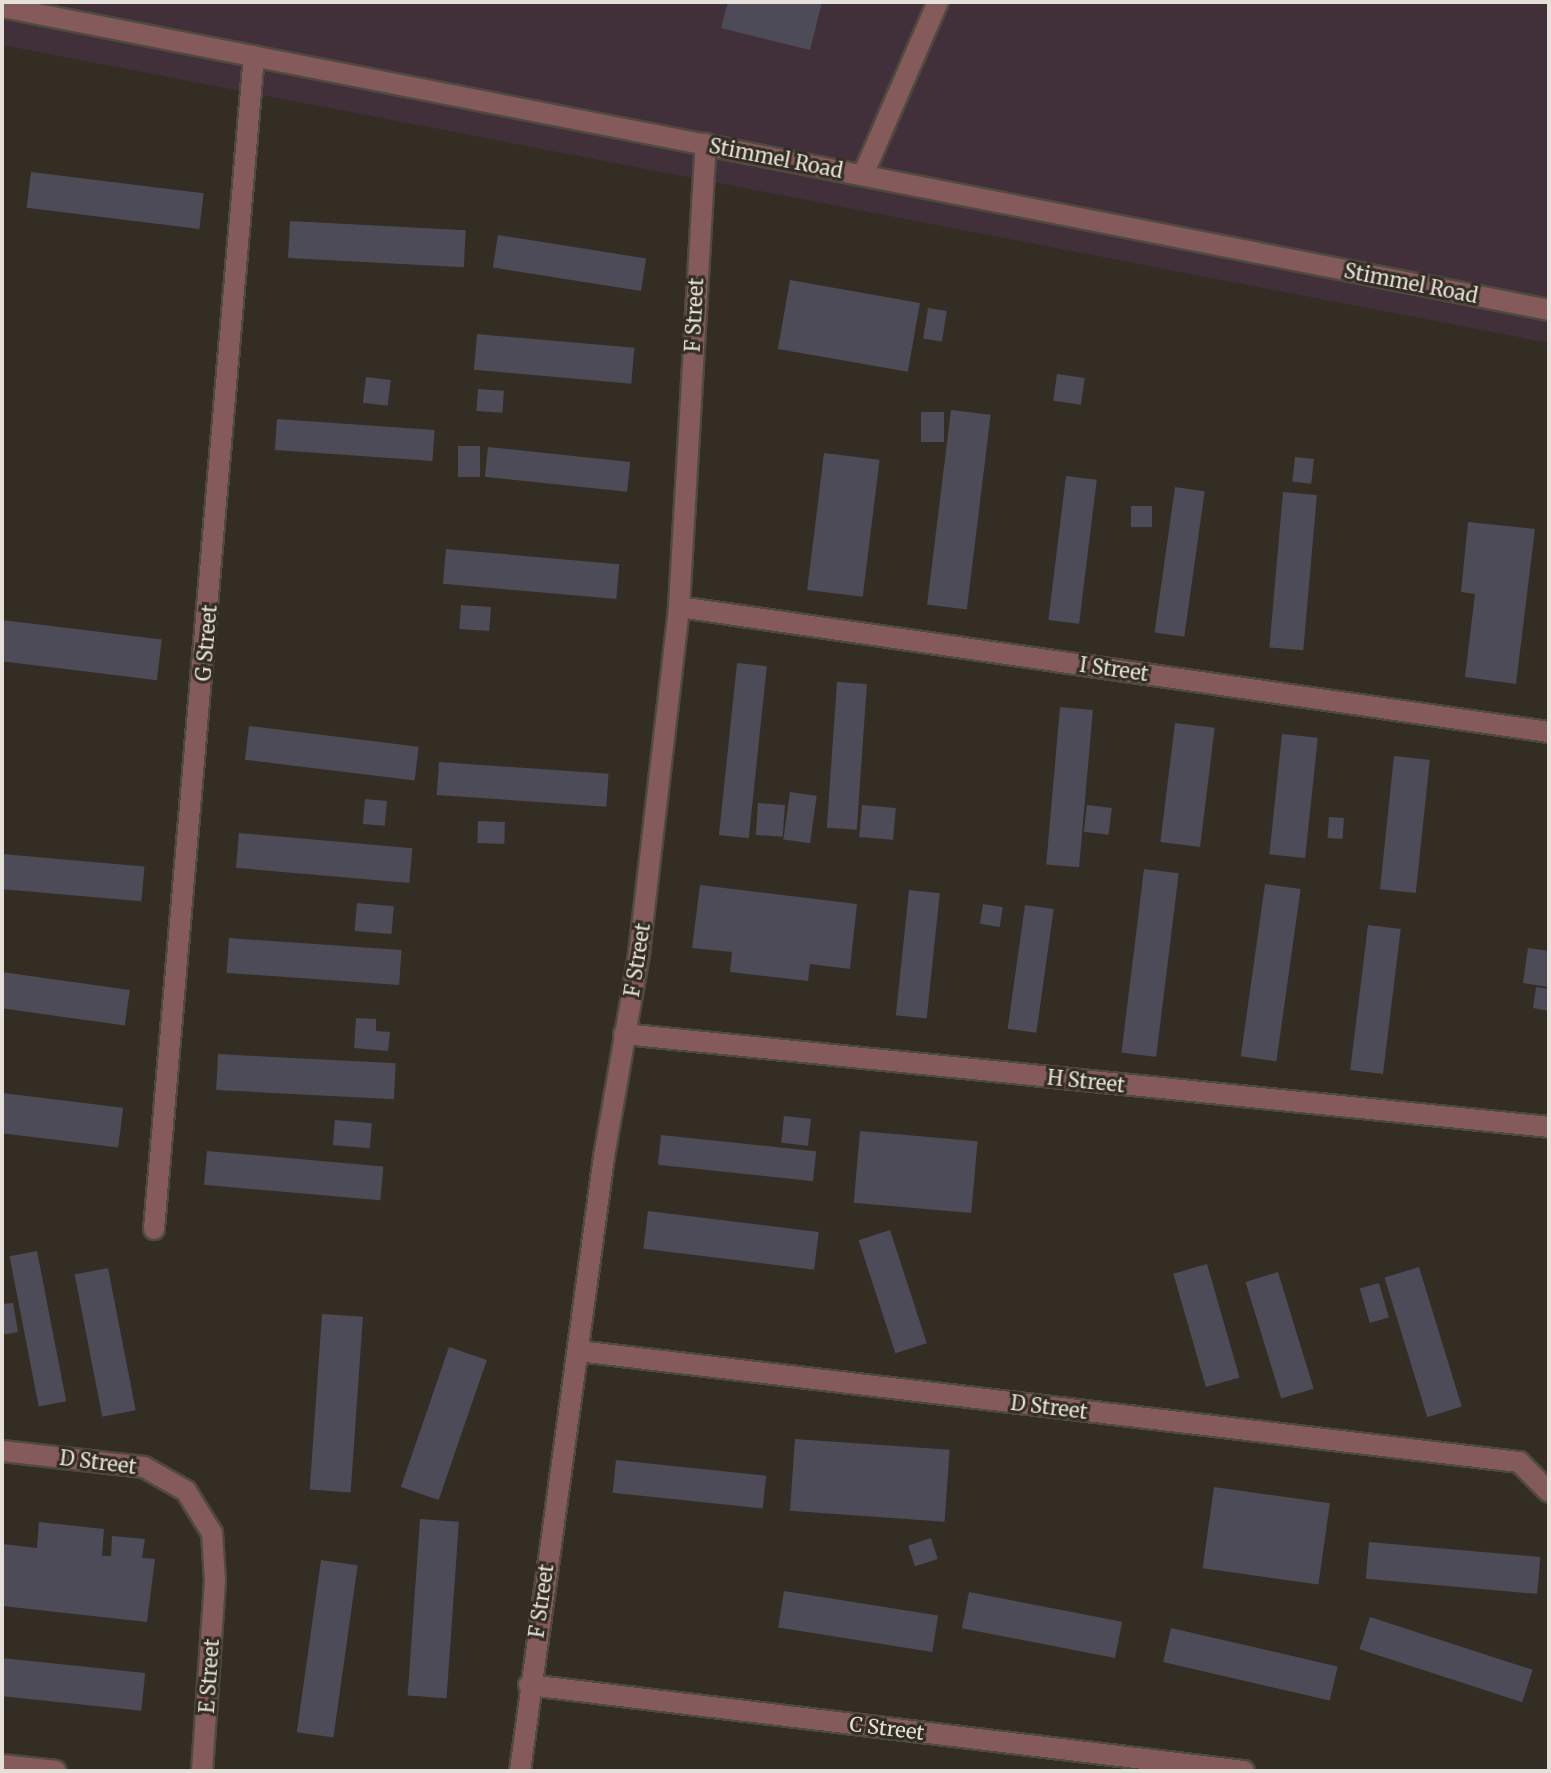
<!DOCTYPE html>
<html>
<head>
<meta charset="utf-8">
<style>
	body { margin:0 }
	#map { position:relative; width:1551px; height:1773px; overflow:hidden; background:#332d23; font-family:Merriweather,serif }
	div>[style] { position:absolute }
	.industrial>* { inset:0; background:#413039 }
	.building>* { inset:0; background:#4c4b57; transform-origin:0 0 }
	.roads { filter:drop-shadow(2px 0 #4f4a40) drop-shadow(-2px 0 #4f4a40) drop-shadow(0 2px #4f4a40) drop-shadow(0 -2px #4f4a40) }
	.service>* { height:20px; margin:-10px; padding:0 10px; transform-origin:10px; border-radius:10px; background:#845a5b }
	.minor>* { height:20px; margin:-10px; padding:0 10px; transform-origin:10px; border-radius:10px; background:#845a5b }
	span { translate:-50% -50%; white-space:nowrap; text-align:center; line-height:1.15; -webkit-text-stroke:6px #332d23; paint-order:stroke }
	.street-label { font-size:20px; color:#e5e1da }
	.frame { position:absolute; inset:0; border:4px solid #e5e1da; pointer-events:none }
</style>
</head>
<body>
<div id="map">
	<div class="industrial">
		<div style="clip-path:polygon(2px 2px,1549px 2px,1549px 343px,2px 45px)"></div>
	</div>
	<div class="building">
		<div style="clip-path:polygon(728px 2px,822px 2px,810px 50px,721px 28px)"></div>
		<div style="left:31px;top:172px;width:174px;height:36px;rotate:7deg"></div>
		<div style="left:290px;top:221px;width:176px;height:37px;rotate:3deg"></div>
		<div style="left:498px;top:235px;width:150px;height:33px;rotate:9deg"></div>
		<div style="left:790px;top:280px;width:132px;height:70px;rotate:10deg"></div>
		<div style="left:928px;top:308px;width:19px;height:31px;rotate:9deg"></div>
		<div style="left:477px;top:334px;width:158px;height:36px;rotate:5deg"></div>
		<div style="left:1057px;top:374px;width:28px;height:27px;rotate:8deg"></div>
		<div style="left:366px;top:377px;width:25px;height:26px;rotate:7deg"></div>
		<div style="left:478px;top:389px;width:26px;height:22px;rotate:4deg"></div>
		<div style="left:951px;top:410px;width:40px;height:196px;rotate:7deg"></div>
		<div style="left:921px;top:412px;width:23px;height:30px"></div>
		<div style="left:277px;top:419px;width:158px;height:31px;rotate:4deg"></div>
		<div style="left:458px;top:446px;width:22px;height:31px"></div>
		<div style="left:488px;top:447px;width:143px;height:30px;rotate:6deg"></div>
		<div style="left:824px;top:453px;width:56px;height:138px;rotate:7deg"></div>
		<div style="left:1295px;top:457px;width:19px;height:25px;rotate:6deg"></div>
		<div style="left:1066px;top:476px;width:31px;height:145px;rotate:7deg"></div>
		<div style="left:1175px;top:487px;width:30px;height:147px;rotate:8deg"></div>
		<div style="left:1283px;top:492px;width:34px;height:156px;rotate:5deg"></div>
		<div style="left:1131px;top:506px;width:21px;height:21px"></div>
		<div style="clip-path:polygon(1468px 522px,1535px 529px,1516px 684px,1465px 677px,1475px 594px,1461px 592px)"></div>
		<div style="left:446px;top:549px;width:174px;height:35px;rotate:5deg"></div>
		<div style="left:461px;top:605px;width:30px;height:24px;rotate:4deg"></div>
		<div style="left:2px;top:620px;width:161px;height:41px;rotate:7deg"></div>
		<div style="left:737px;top:663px;width:30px;height:173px;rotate:6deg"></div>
		<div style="left:837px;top:682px;width:30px;height:146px;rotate:4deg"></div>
		<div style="left:1060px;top:707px;width:33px;height:158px;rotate:5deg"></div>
		<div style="left:1175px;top:723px;width:40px;height:120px;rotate:7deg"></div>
		<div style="left:249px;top:726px;width:171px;height:34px;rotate:7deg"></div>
		<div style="left:1282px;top:734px;width:36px;height:121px;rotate:6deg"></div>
		<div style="left:1394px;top:756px;width:36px;height:134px;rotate:6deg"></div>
		<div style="left:439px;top:762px;width:170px;height:33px;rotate:4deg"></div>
		<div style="left:790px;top:792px;width:27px;height:48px;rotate:8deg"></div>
		<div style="left:365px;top:799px;width:22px;height:25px;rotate:5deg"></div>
		<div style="left:758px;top:803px;width:27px;height:32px;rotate:4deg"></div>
		<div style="left:862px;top:805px;width:34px;height:32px;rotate:5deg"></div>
		<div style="left:1087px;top:805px;width:25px;height:27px;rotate:7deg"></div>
		<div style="left:1329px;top:817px;width:15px;height:21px;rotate:4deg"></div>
		<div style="left:478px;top:821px;width:27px;height:22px;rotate:2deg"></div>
		<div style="left:239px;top:833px;width:174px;height:35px;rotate:5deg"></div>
		<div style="left:2px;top:854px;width:143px;height:35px;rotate:5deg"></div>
		<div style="left:1144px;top:869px;width:35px;height:185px;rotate:7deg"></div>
		<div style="left:1265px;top:884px;width:36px;height:174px;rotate:8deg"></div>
		<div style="clip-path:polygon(700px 885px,857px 904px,850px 969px,810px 964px,808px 981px,730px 972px,732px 952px,692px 948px)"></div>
		<div style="left:909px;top:890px;width:31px;height:126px;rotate:6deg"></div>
		<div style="left:357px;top:903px;width:37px;height:28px;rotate:5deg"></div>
		<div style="left:983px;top:904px;width:20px;height:20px;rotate:9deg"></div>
		<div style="left:1025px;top:905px;width:29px;height:125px;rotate:8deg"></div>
		<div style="left:1368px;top:925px;width:33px;height:146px;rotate:7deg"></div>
		<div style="left:229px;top:938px;width:173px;height:35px;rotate:4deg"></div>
		<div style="clip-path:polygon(1528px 948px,1549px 951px,1549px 987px,1523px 983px)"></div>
		<div style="left:2px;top:972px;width:129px;height:36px;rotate:8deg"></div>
		<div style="clip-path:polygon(1536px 987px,1549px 989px,1549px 1011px,1533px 1008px)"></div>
		<div style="clip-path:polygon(356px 1018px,376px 1019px,376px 1031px,390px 1032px,388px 1051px,354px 1048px)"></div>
		<div style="left:218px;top:1054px;width:178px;height:36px;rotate:3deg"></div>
		<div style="left:2px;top:1093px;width:122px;height:40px;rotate:7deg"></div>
		<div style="left:784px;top:1116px;width:27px;height:27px;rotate:6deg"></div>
		<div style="left:335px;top:1120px;width:37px;height:25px;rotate:5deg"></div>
		<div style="left:860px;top:1131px;width:118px;height:72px;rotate:5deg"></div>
		<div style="left:661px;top:1135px;width:156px;height:30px;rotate:6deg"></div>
		<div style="left:207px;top:1151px;width:177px;height:34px;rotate:5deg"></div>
		<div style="left:648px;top:1211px;width:172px;height:38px;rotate:7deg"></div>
		<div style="left:890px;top:1230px;width:119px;height:33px;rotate:72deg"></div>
		<div style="left:37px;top:1251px;width:153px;height:28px;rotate:79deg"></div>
		<div style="left:1207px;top:1264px;width:118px;height:35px;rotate:74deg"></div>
		<div style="left:1419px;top:1267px;width:146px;height:36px;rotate:73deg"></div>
		<div style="left:108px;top:1268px;width:145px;height:34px;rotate:79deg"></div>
		<div style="left:1278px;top:1272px;width:122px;height:34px;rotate:73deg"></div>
		<div style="left:1379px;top:1283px;width:36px;height:20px;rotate:74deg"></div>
		<div style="clip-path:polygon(13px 1303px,18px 1332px,2px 1335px,2px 1304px)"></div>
		<div style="left:322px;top:1314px;width:41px;height:176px;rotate:4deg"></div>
		<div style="left:449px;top:1347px;width:40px;height:148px;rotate:19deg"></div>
		<div style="left:795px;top:1439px;width:155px;height:72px;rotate:4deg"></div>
		<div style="left:616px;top:1460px;width:151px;height:33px;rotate:6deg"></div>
		<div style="left:1214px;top:1487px;width:117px;height:82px;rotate:8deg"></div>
		<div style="left:420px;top:1519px;width:39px;height:177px;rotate:4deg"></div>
		<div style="clip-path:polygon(39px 1522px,104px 1529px,102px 1556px,111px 1556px,112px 1536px,145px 1539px,142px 1558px,155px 1559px,147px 1622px,2px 1606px,2px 1544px,37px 1548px)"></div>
		<div style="left:931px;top:1538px;width:22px;height:24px;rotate:72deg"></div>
		<div style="left:1369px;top:1542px;width:172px;height:37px;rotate:5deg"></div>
		<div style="left:321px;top:1560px;width:37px;height:174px;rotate:8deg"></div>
		<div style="left:784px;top:1591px;width:156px;height:37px;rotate:9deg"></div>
		<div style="left:969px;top:1592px;width:156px;height:37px;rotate:11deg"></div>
		<div style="left:1370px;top:1617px;width:171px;height:34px;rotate:18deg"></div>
		<div style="left:1171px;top:1628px;width:171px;height:35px;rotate:13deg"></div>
		<div style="left:2px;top:1658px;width:144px;height:38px;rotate:6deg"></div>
	</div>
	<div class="roads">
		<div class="service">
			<div style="left:863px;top:175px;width:189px;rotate:-66.6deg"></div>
		</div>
		<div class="minor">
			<div style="left:2px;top:7px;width:1576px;rotate:11.08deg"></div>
			<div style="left:679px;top:607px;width:879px;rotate:8.18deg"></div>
			<div style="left:624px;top:1034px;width:930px;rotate:5.74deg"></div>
			<div style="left:154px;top:1229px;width:1177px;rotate:-85.13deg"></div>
			<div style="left:578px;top:1351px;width:948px;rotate:6.73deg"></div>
			<div style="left:1519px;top:1462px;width:42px;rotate:45deg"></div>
			<div style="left:2px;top:1451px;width:143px;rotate:6.4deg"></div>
			<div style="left:144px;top:1467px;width:48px;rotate:29.7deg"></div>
			<div style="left:186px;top:1491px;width:49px;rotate:58.2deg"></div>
			<div style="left:212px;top:1533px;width:48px;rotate:86.4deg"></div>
			<div style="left:215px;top:1581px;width:190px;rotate:93.9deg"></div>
			<div style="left:529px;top:1685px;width:720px;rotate:6.86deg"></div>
			<div style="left:2px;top:1765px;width:54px;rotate:6.3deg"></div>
			<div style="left:520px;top:1771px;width:620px;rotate:-82.21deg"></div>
			<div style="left:604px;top:1157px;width:206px;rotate:-80.2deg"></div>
			<div style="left:639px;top:954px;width:349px;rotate:-83.4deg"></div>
			<div style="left:679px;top:607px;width:464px;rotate:-86.7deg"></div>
		</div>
	</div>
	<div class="street-label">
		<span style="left:776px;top:158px;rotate:11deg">Stimmel Road</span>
		<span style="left:1411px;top:283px;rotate:11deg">Stimmel Road</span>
		<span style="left:694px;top:315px;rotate:-87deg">F Street</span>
		<span style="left:206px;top:643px;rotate:-85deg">G Street</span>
		<span style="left:1114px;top:669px;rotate:8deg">I Street</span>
		<span style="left:637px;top:960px;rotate:-81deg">F Street</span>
		<span style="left:1086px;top:1081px;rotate:6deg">H Street</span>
		<span style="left:1049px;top:1407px;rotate:7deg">D Street</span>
		<span style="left:98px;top:1462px;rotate:7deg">D Street</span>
		<span style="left:541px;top:1601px;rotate:-82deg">F Street</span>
		<span style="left:209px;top:1676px;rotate:-86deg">E Street</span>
		<span style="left:887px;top:1728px;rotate:7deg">C Street</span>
	</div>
	<div class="frame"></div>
</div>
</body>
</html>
